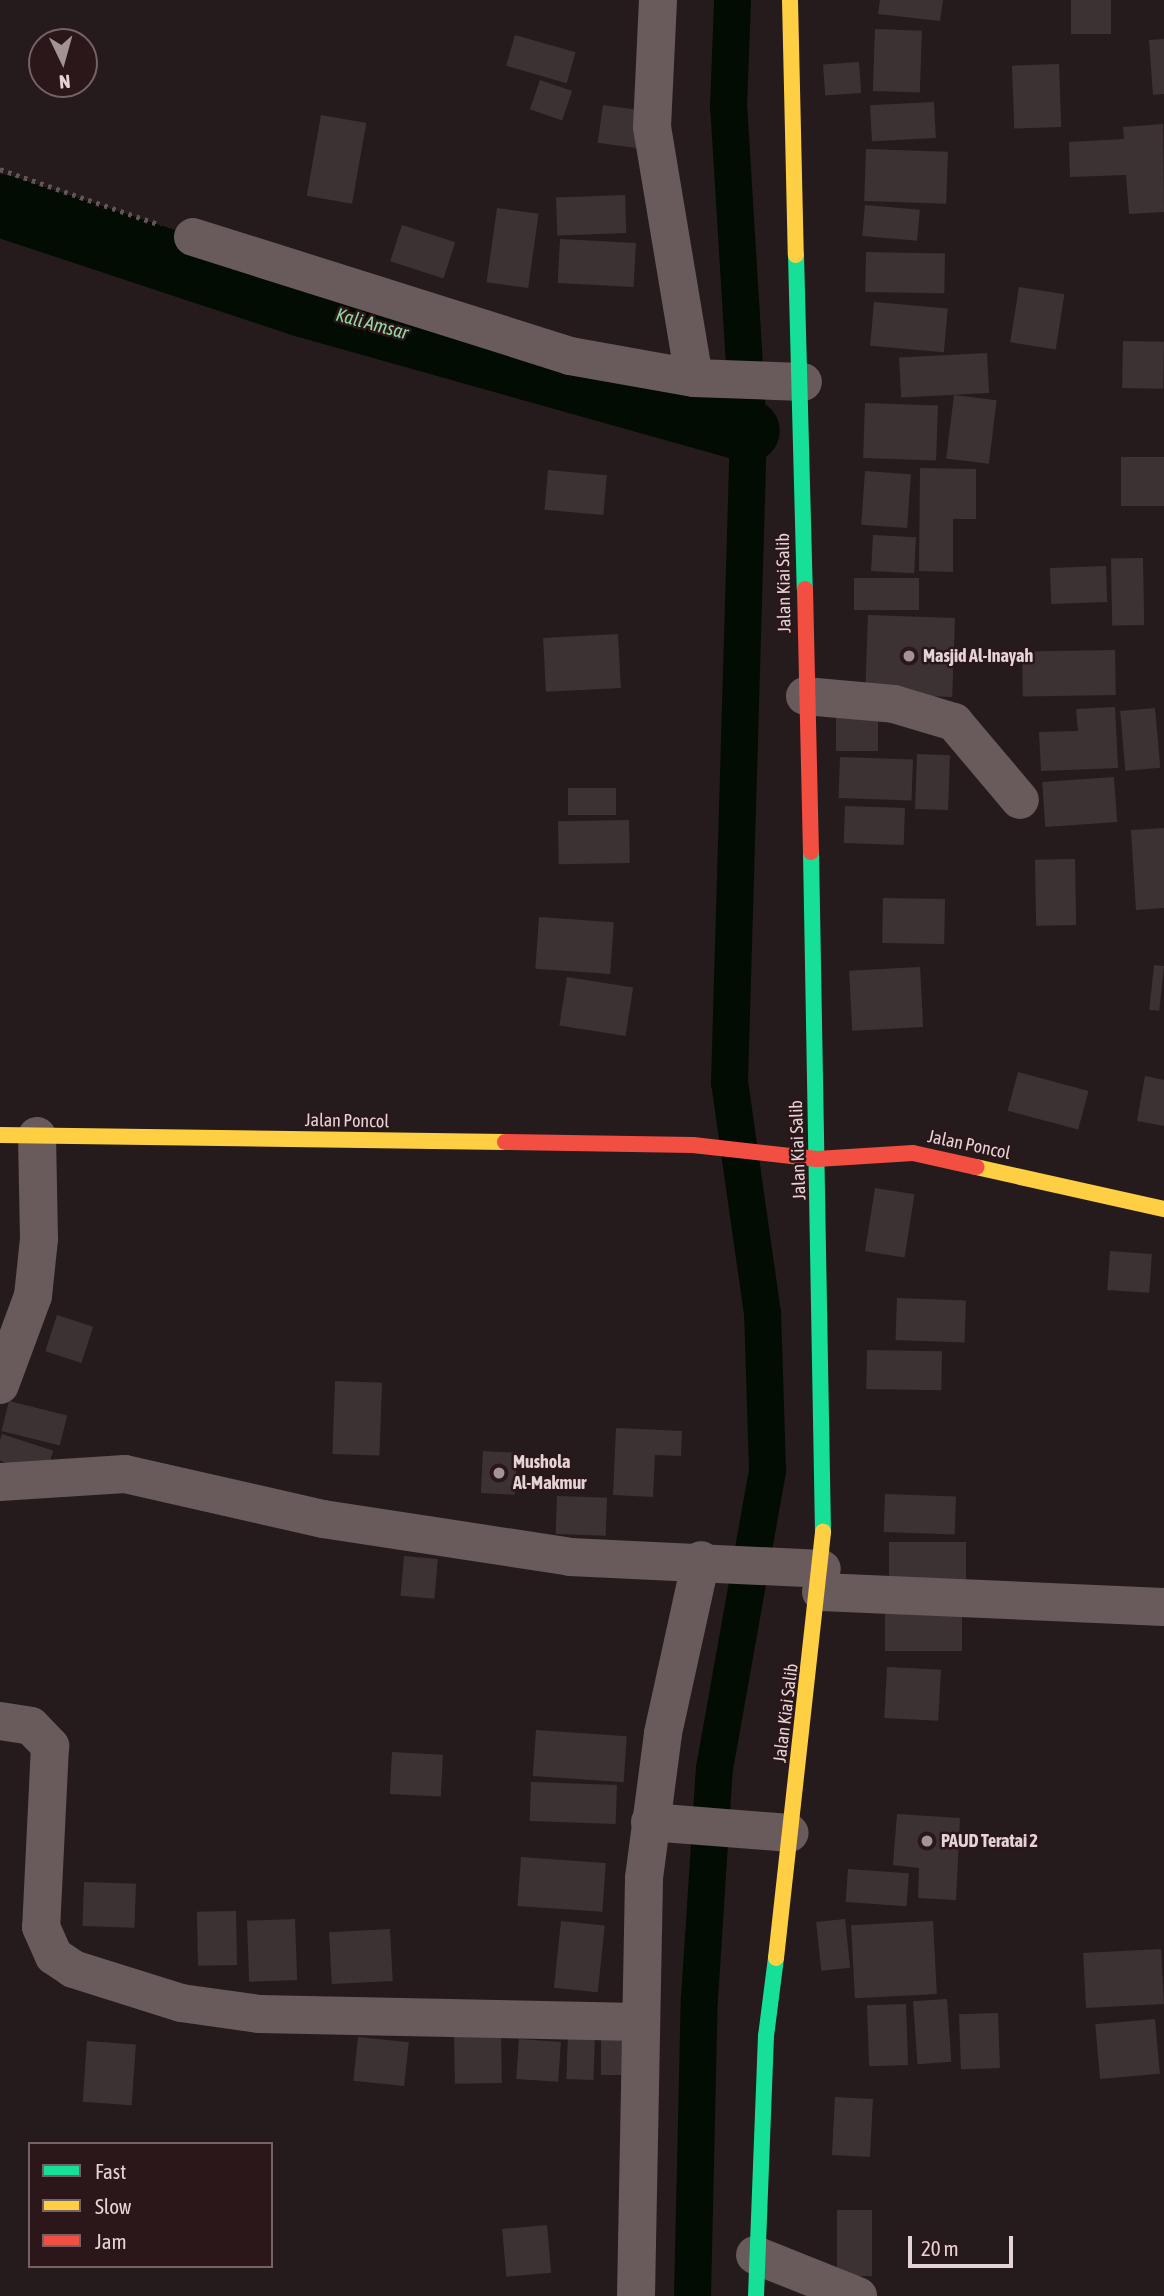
<!DOCTYPE html>
<html>
<head>
<meta charset="utf-8">
<style>
	body { margin:0 }
	#map { position:relative; width:1164px; height:2296px; overflow:hidden; background:#261b1c; font-family:"Asap Condensed",sans-serif }
	div>[style] { position:absolute }
	.canal>* { height:37px; margin:-18.5px; padding:0 18.5px; transform-origin:18.5px; border-radius:18.5px; background:#030c03 }
	.river>* { height:63px; margin:-31.5px; padding:0 31.5px; transform-origin:31.5px; border-radius:31.5px; background:#030c03 }
	.building>* { inset:0; background:#3c3233; transform-origin:0 0 }
	.path>* { height:4.5px; margin-top:-2.25px; transform-origin:0; background:repeating-linear-gradient(90deg,#615556 0 3.5px,transparent 0 8.5px) }
	.street>* { height:38px; margin:-19px; padding:0 19px; transform-origin:19px; border-radius:19px; background:#695a5c }
	.fast>* { height:16px; margin:-8px; padding:0 8px; transform-origin:8px; border-radius:8px; background:#16e098 }
	.slow>* { height:16px; margin:-8px; padding:0 8px; transform-origin:8px; border-radius:8px; background:#ffcf43 }
	.jam>* { height:16px; margin:-8px; padding:0 8px; transform-origin:8px; border-radius:8px; background:#f24e42 }
	.dots>* { width:19px; height:19px; translate:-50% -50%; box-sizing:border-box; border:4px solid #2b1619; border-radius:50% }
	span { translate:-50% -50%; white-space:nowrap; text-align:center; line-height:1.15; -webkit-text-stroke:5px #2b1619; paint-order:stroke }
	.street-label { font-size:18px; color:#e4d4d6 }
	.poi-label { font-size:18px; color:#e4d4d6; font-weight:700 }
	.left { translate:0 -50%; text-align:left }
	.water-label { font-size:19px; color:#93daa2; font-style:italic }
	.legend { position:absolute; left:28px; top:2142px; width:245px; height:126px; box-sizing:border-box; background:#2b1619; border:2px solid #756265; margin:0; padding:9px 12px; list-style:none; font-size:21px; color:#e4d4d6 }
	.legend li { display:flex; align-items:center; gap:14px; height:35px }
	.legend b { width:35px; border:2px solid #756265 }
	.north { position:absolute; left:28px; top:28px; width:70px; height:70px; box-sizing:border-box; background:#2b1619; border:2px solid #756265; border-radius:50%; rotate:175deg; font-size:19px; font-weight:700; line-height:28px; text-align:center; color:#e4d4d6 }
	.north::after { content:''; display:block; margin:auto; width:24px; height:32px; background:#a29395; clip-path:polygon(50% 0,100% 100%,50% 72%,0 100%) }
	.scale { position:absolute; left:908px; top:2236px; width:105px; height:32px; box-sizing:border-box; border:4px solid #e4d4d6; border-top:0; padding-left:9px; font-size:21px; line-height:24px; white-space:nowrap; color:#e4d4d6; -webkit-text-stroke:5px #2b1619; paint-order:stroke }
</style>
</head>
<body>
<div id="map">
	<div class="canal">
		<div style="left:692px;top:2296px;width:298px;rotate:-88.7deg"></div>
		<div style="left:699px;top:1998px;width:230px;rotate:-86.3deg"></div>
		<div style="left:714px;top:1768px;width:304px;rotate:-79.9deg"></div>
		<div style="left:767px;top:1469px;width:156px;rotate:-91.8deg"></div>
		<div style="left:762px;top:1313px;width:233px;rotate:-98.1deg"></div>
		<div style="left:729px;top:1082px;width:652px;rotate:-88.33deg"></div>
		<div style="left:748px;top:430px;width:325px;rotate:-93.5deg"></div>
		<div style="left:728px;top:106px;width:106px;rotate:-87.8deg"></div>
	</div>
	<div class="river">
		<div style="left:0;top:205px;width:318px;rotate:18.3deg"></div>
		<div style="left:302px;top:305px;width:463px;rotate:15.7deg"></div>
	</div>
	<div class="building">
		<div style="clip-path:polygon(880px 0,943px 0,940px 21px,878px 14px)"></div>
		<div style="left:1071px;top:0;width:40px;height:34px"></div>
		<div style="left:875px;top:29px;width:47px;height:62px;rotate:2deg"></div>
		<div style="left:515px;top:35px;width:63px;height:32px;rotate:16deg"></div>
		<div style="clip-path:polygon(1164px 39px,1164px 94px,1153px 95px,1149px 40px)"></div>
		<div style="left:859px;top:62px;width:31px;height:36px;rotate:86deg"></div>
		<div style="left:1059px;top:64px;width:63px;height:47px;rotate:88deg"></div>
		<div style="left:540px;top:80px;width:34px;height:31px;rotate:19deg"></div>
		<div style="left:934px;top:102px;width:36px;height:64px;rotate:87deg"></div>
		<div style="left:603px;top:105px;width:48px;height:38px;rotate:8deg"></div>
		<div style="left:321px;top:115px;width:46px;height:82px;rotate:10deg"></div>
		<div style="clip-path:polygon(1163px 124px,1164px 212px,1129px 214px,1126px 175px,1070px 177px,1069px 142px,1124px 139px,1123px 127px)"></div>
		<div style="left:866px;top:149px;width:82px;height:52px;rotate:2deg"></div>
		<div style="left:625px;top:195px;width:38px;height:69px;rotate:88deg"></div>
		<div style="left:865px;top:205px;width:55px;height:31px;rotate:5deg"></div>
		<div style="left:497px;top:208px;width:42px;height:75px;rotate:8deg"></div>
		<div style="left:402px;top:225px;width:56px;height:38px;rotate:18deg"></div>
		<div style="left:560px;top:239px;width:76px;height:44px;rotate:3deg"></div>
		<div style="left:866px;top:252px;width:79px;height:40px;rotate:1deg"></div>
		<div style="left:1019px;top:287px;width:46px;height:56px;rotate:9deg"></div>
		<div style="left:874px;top:302px;width:74px;height:44px;rotate:5deg"></div>
		<div style="left:1123px;top:341px;width:41px;height:47px;rotate:1deg"></div>
		<div style="left:987px;top:353px;width:40px;height:88px;rotate:87deg"></div>
		<div style="left:954px;top:395px;width:43px;height:64px;rotate:7deg"></div>
		<div style="left:865px;top:403px;width:73px;height:55px;rotate:2deg"></div>
		<div style="left:1121px;top:457px;width:43px;height:49px"></div>
		<div style="clip-path:polygon(920px 468px,976px 469px,976px 519px,953px 519px,953px 572px,919px 571px)"></div>
		<div style="left:548px;top:470px;width:59px;height:40px;rotate:5deg"></div>
		<div style="left:865px;top:471px;width:46px;height:54px;rotate:4deg"></div>
		<div style="left:873px;top:535px;width:43px;height:36px;rotate:3deg"></div>
		<div style="left:1143px;top:558px;width:67px;height:32px;rotate:89deg"></div>
		<div style="left:1106px;top:566px;width:36px;height:56px;rotate:88deg"></div>
		<div style="left:854px;top:578px;width:65px;height:32px"></div>
		<div style="left:868px;top:615px;width:87px;height:79px;rotate:2deg"></div>
		<div style="left:618px;top:634px;width:54px;height:75px;rotate:87deg"></div>
		<div style="left:1115px;top:650px;width:45px;height:93px;rotate:89deg"></div>
		<div style="clip-path:polygon(1115px 707px,1118px 768px,1041px 771px,1039px 732px,1078px 731px,1076px 709px)"></div>
		<div style="left:1155px;top:708px;width:60px;height:35px;rotate:85deg"></div>
		<div style="left:836px;top:710px;width:42px;height:41px"></div>
		<div style="left:917px;top:754px;width:33px;height:55px;rotate:2deg"></div>
		<div style="left:840px;top:757px;width:73px;height:41px;rotate:2deg"></div>
		<div style="left:1114px;top:777px;width:45px;height:72px;rotate:86deg"></div>
		<div style="left:616px;top:788px;width:27px;height:48px;rotate:90deg"></div>
		<div style="left:845px;top:806px;width:60px;height:37px;rotate:2deg"></div>
		<div style="left:629px;top:820px;width:43px;height:71px;rotate:89deg"></div>
		<div style="clip-path:polygon(1164px 828px,1164px 908px,1136px 910px,1131px 830px)"></div>
		<div style="left:1075px;top:859px;width:66px;height:40px;rotate:89deg"></div>
		<div style="left:883px;top:898px;width:62px;height:45px;rotate:1deg"></div>
		<div style="left:539px;top:917px;width:75px;height:52px;rotate:4deg"></div>
		<div style="left:1154px;top:965px;width:10px;height:45px;rotate:6deg"></div>
		<div style="left:920px;top:967px;width:60px;height:71px;rotate:87deg"></div>
		<div style="left:567px;top:977px;width:67px;height:49px;rotate:9deg"></div>
		<div style="left:1018px;top:1072px;width:73px;height:40px;rotate:15deg"></div>
		<div style="clip-path:polygon(1145px 1076px,1164px 1080px,1164px 1126px,1137px 1121px)"></div>
		<div style="left:875px;top:1188px;width:40px;height:64px;rotate:9deg"></div>
		<div style="left:1110px;top:1251px;width:42px;height:39px;rotate:4deg"></div>
		<div style="left:897px;top:1298px;width:69px;height:42px;rotate:2deg"></div>
		<div style="left:57px;top:1315px;width:38px;height:38px;rotate:18deg"></div>
		<div style="left:867px;top:1350px;width:75px;height:39px;rotate:1deg"></div>
		<div style="left:335px;top:1381px;width:47px;height:73px;rotate:2deg"></div>
		<div style="left:9px;top:1401px;width:60px;height:31px;rotate:14deg"></div>
		<div style="clip-path:polygon(616px 1428px,682px 1431px,681px 1456px,655px 1455px,653px 1497px,613px 1495px)"></div>
		<div style="left:2px;top:1434px;width:54px;height:26px;rotate:18deg"></div>
		<div style="left:483px;top:1451px;width:34px;height:42px;rotate:3deg"></div>
		<div style="left:885px;top:1494px;width:71px;height:38px;rotate:2deg"></div>
		<div style="left:557px;top:1496px;width:50px;height:38px;rotate:2deg"></div>
		<div style="left:889px;top:1542px;width:77px;height:45px"></div>
		<div style="left:404px;top:1556px;width:34px;height:40px;rotate:5deg"></div>
		<div style="left:962px;top:1599px;width:52px;height:77px;rotate:90deg"></div>
		<div style="left:887px;top:1667px;width:54px;height:51px;rotate:3deg"></div>
		<div style="left:536px;top:1730px;width:91px;height:46px;rotate:4deg"></div>
		<div style="left:392px;top:1752px;width:51px;height:42px;rotate:3deg"></div>
		<div style="left:531px;top:1782px;width:86px;height:39px;rotate:2deg"></div>
		<div style="clip-path:polygon(897px 1814px,960px 1818px,956px 1900px,918px 1898px,919px 1868px,893px 1865px)"></div>
		<div style="left:521px;top:1857px;width:85px;height:49px;rotate:4deg"></div>
		<div style="left:848px;top:1869px;width:61px;height:33px;rotate:4deg"></div>
		<div style="left:84px;top:1882px;width:52px;height:44px;rotate:2deg"></div>
		<div style="left:236px;top:1911px;width:54px;height:39px;rotate:89deg"></div>
		<div style="left:295px;top:1919px;width:61px;height:48px;rotate:88deg"></div>
		<div style="left:845px;top:1919px;width:49px;height:29px;rotate:84deg"></div>
		<div style="left:561px;top:1921px;width:44px;height:67px;rotate:6deg"></div>
		<div style="left:933px;top:1921px;width:73px;height:82px;rotate:87deg"></div>
		<div style="left:390px;top:1929px;width:52px;height:61px;rotate:87deg"></div>
		<div style="left:1161px;top:1949px;width:55px;height:78px;rotate:87deg"></div>
		<div style="left:947px;top:1999px;width:63px;height:34px;rotate:86deg"></div>
		<div style="left:906px;top:2004px;width:61px;height:39px;rotate:88deg"></div>
		<div style="left:998px;top:2013px;width:55px;height:39px;rotate:88deg"></div>
		<div style="left:1155px;top:2019px;width:55px;height:60px;rotate:85deg"></div>
		<div style="left:501px;top:2033px;width:50px;height:47px;rotate:89deg"></div>
		<div style="left:568px;top:2033px;width:27px;height:46px;rotate:2deg"></div>
		<div style="left:358px;top:2037px;width:51px;height:44px;rotate:6deg"></div>
		<div style="left:601px;top:2037px;width:23px;height:38px"></div>
		<div style="left:519px;top:2039px;width:42px;height:40px;rotate:4deg"></div>
		<div style="left:87px;top:2041px;width:49px;height:61px;rotate:4deg"></div>
		<div style="left:835px;top:2097px;width:38px;height:58px;rotate:3deg"></div>
		<div style="left:837px;top:2210px;width:35px;height:66px"></div>
		<div style="left:547px;top:2225px;width:48px;height:45px;rotate:85deg"></div>
	</div>
	<div class="path">
		<div style="left:0;top:169px;width:170px;rotate:19.2deg"></div>
	</div>
	<div class="street">
		<div style="left:658px;top:0;width:127px;rotate:92.7deg"></div>
		<div style="left:652px;top:127px;width:254px;rotate:80.5deg"></div>
		<div style="left:193px;top:237px;width:395px;rotate:17.5deg"></div>
		<div style="left:570px;top:356px;width:126px;rotate:10.1deg"></div>
		<div style="left:694px;top:378px;width:109px;rotate:2.1deg"></div>
		<div style="left:805px;top:696px;width:89px;rotate:5.1deg"></div>
		<div style="left:894px;top:704px;width:63px;rotate:16.7deg"></div>
		<div style="left:954px;top:722px;width:102px;rotate:49.8deg"></div>
		<div style="left:0;top:1385px;width:95px;rotate:-69.7deg"></div>
		<div style="left:33px;top:1296px;width:57px;rotate:-84deg"></div>
		<div style="left:39px;top:1239px;width:103px;rotate:-91.1deg"></div>
		<div style="left:0;top:1482px;width:125px;rotate:-3.7deg"></div>
		<div style="left:125px;top:1474px;width:203px;rotate:12.8deg"></div>
		<div style="left:323px;top:1519px;width:250px;rotate:8.7deg"></div>
		<div style="left:570px;top:1557px;width:252px;rotate:2.7deg"></div>
		<div style="left:821px;top:1592px;width:343px;rotate:2.5deg"></div>
		<div style="left:0;top:1721px;width:31px;rotate:9deg"></div>
		<div style="left:31px;top:1726px;width:28px;rotate:46deg"></div>
		<div style="left:50px;top:1746px;width:181px;rotate:92.8deg"></div>
		<div style="left:41px;top:1927px;width:32px;rotate:66deg"></div>
		<div style="left:54px;top:1956px;width:23px;rotate:34deg"></div>
		<div style="left:73px;top:1969px;width:113px;rotate:17.5deg"></div>
		<div style="left:181px;top:2003px;width:79px;rotate:8deg"></div>
		<div style="left:259px;top:2014px;width:379px;rotate:1.2deg"></div>
		<div style="left:650px;top:1822px;width:140px;rotate:4.5deg"></div>
		<div style="left:755px;top:2255px;width:111px;rotate:21.7deg"></div>
		<div style="left:636px;top:2296px;width:418px;rotate:-88.9deg"></div>
		<div style="left:644px;top:1878px;width:146px;rotate:-82.5deg"></div>
		<div style="left:663px;top:1733px;width:177px;rotate:-77.6deg"></div>
	</div>
	<div class="fast">
		<div style="left:796px;top:255px;width:334px;rotate:88.5deg"></div>
		<div style="left:811px;top:852px;width:680px;rotate:88.99deg"></div>
		<div style="left:756px;top:2296px;width:260px;rotate:-87.8deg"></div>
		<div style="left:766px;top:2036px;width:79px;rotate:-82.7deg"></div>
	</div>
	<div class="slow">
		<div style="left:790px;top:0;width:255px;rotate:88.7deg"></div>
		<div style="left:0;top:1135px;width:505px;rotate:0.79deg"></div>
		<div style="left:976px;top:1167px;width:193px;rotate:12.6deg"></div>
		<div style="left:776px;top:1958px;width:429px;rotate:-83.7deg"></div>
	</div>
	<div class="jam">
		<div style="left:805px;top:589px;width:263px;rotate:88.7deg"></div>
		<div style="left:505px;top:1142px;width:188px;rotate:0.9deg"></div>
		<div style="left:693px;top:1145px;width:125px;rotate:6.4deg"></div>
		<div style="left:817px;top:1159px;width:96px;rotate:-3.6deg"></div>
		<div style="left:913px;top:1153px;width:65px;rotate:12.5deg"></div>
	</div>
	<div class="dots">
		<div style="left:909px;top:656px;background:#a29395"></div>
		<div style="left:499px;top:1473px;background:#a29395"></div>
		<div style="left:927px;top:1841px;background:#a29395"></div>
	</div>
	<div class="street-label">
		<span style="left:784px;top:583px;rotate:-91deg">Jalan Kiai Salib</span>
		<span style="left:347px;top:1121px;rotate:1deg">Jalan Poncol</span>
		<span style="left:969px;top:1145px;rotate:12deg">Jalan Poncol</span>
		<span style="left:798px;top:1150px;rotate:-92deg">Jalan Kiai Salib</span>
		<span style="left:786px;top:1713px;rotate:-83deg">Jalan Kiai Salib</span>
	</div>
	<div class="poi-label">
		<span class="left" style="left:923px;top:656px">Masjid Al-Inayah</span>
		<span class="left" style="left:513px;top:1473px">Mushola<br>Al-Makmur</span>
		<span class="left" style="left:941px;top:1841px">PAUD Teratai 2</span>
	</div>
	<div class="water-label">
		<span style="left:372px;top:324px;rotate:15deg">Kali Amsar</span>
	</div>
	<ul class="legend">
	<li><b style="height:9px;background:#16e098"></b>Fast</li>
	<li><b style="height:9px;background:#ffcf43"></b>Slow</li>
	<li><b style="height:9px;background:#f24e42"></b>Jam</li>
	</ul>
	<div class="north">N</div>
	<div class="scale">20 m</div>
</div>
</body>
</html>
